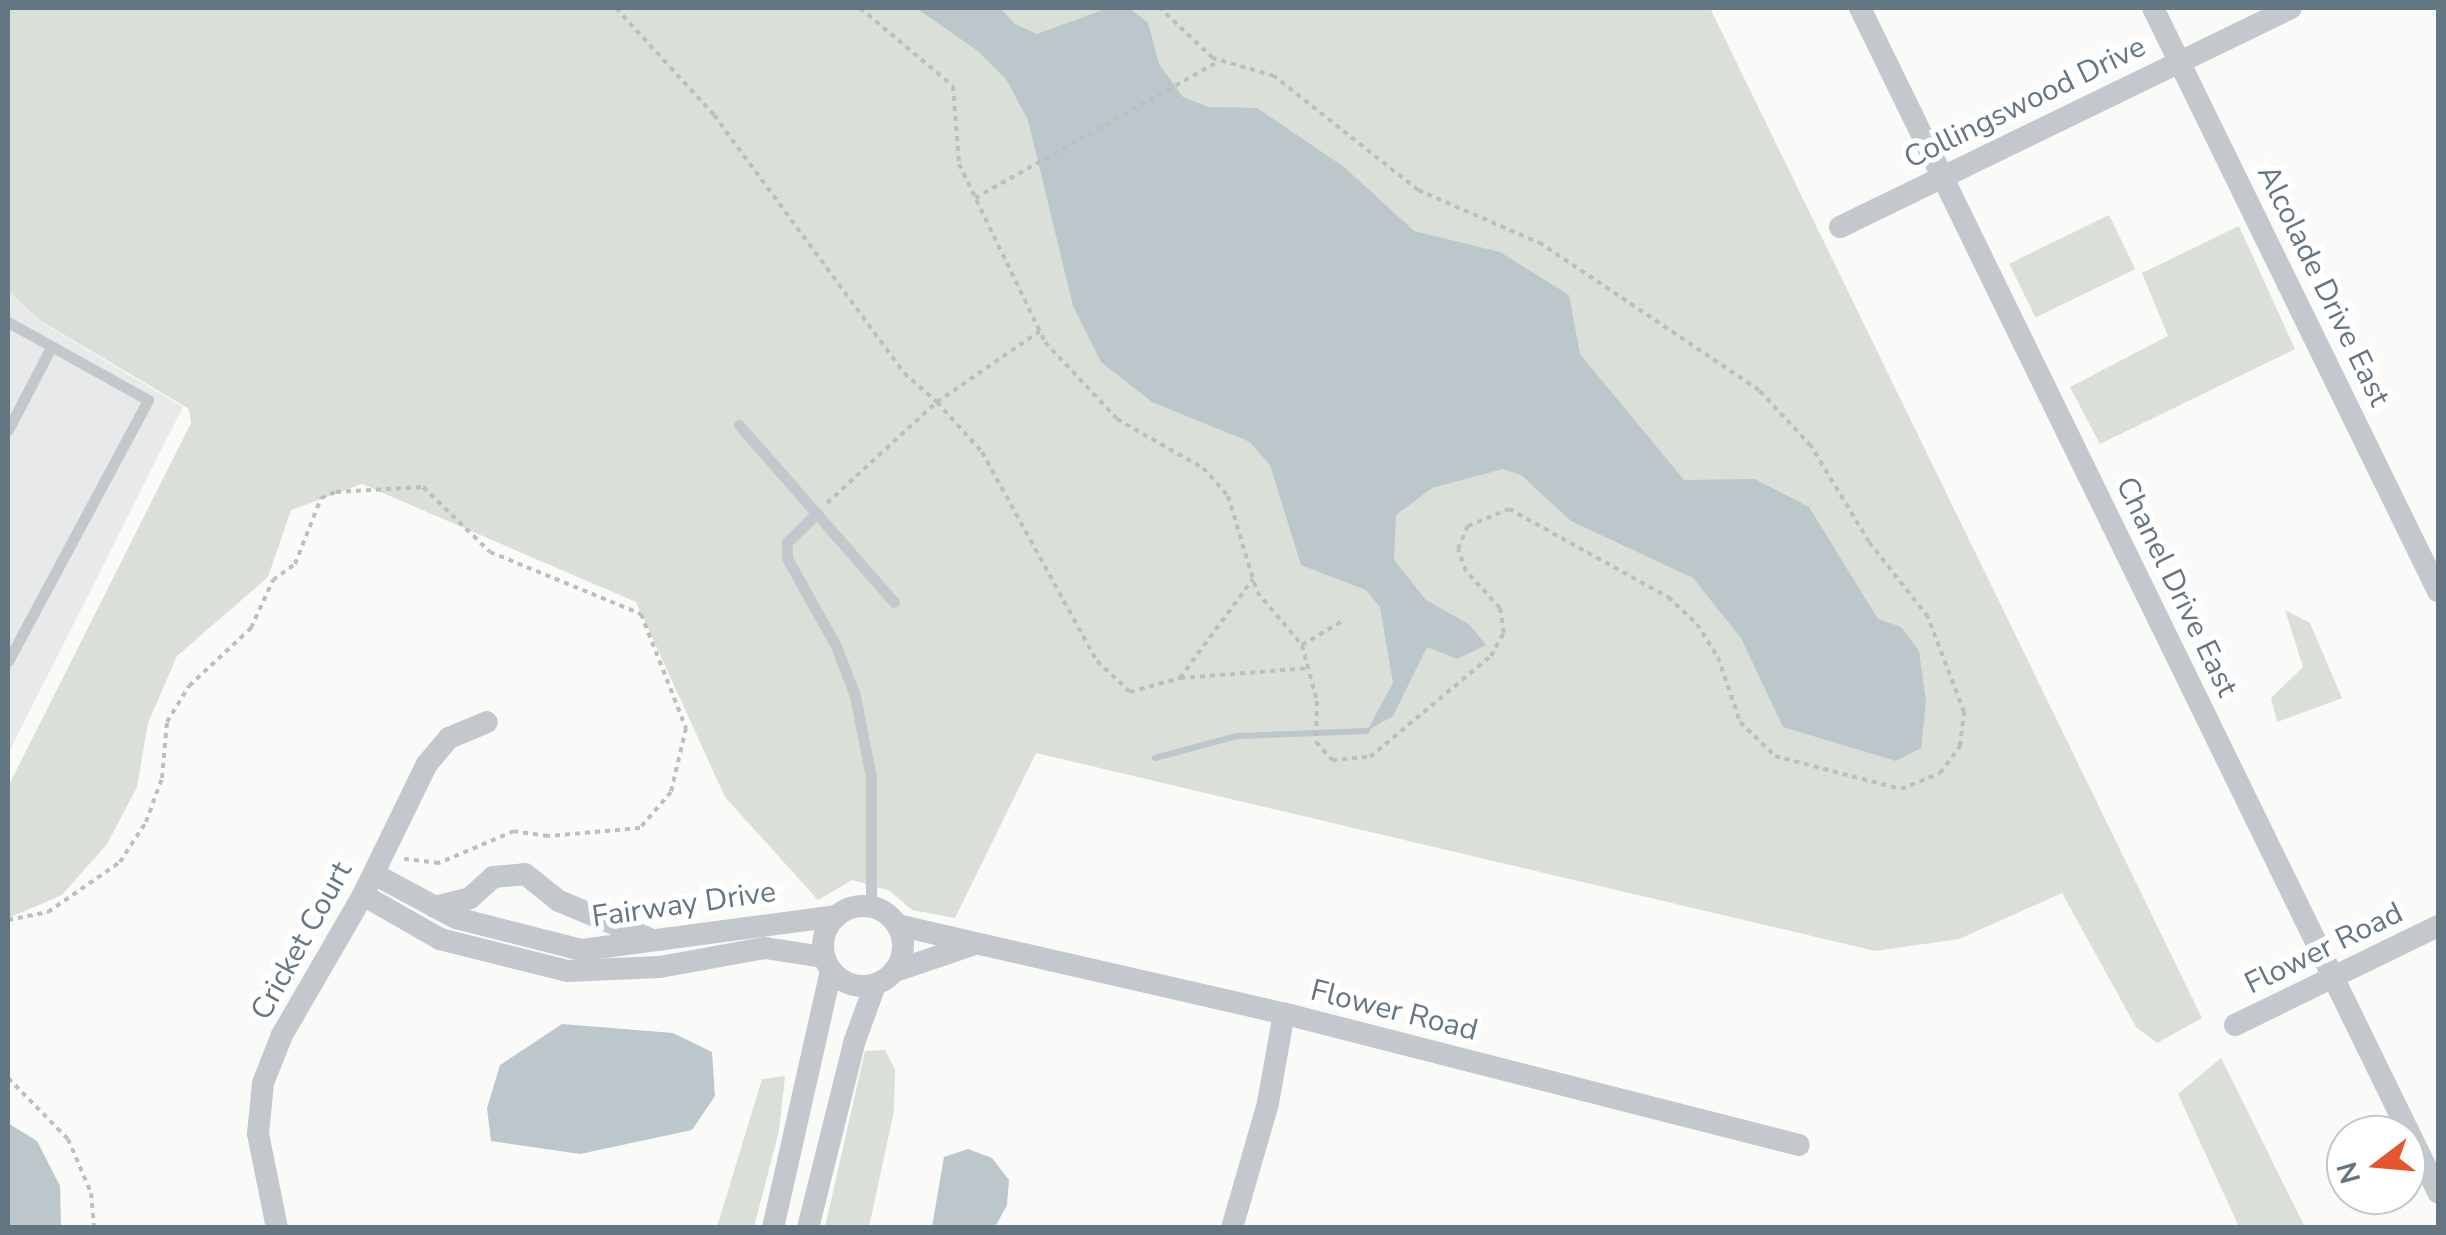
<!DOCTYPE html>
<html>
<head>
<meta charset="utf-8">
<style>
	body { margin:0 }
	#map { position:relative; width:2446px; height:1235px; overflow:hidden; background:#fafaf8; font-family:"Nunito Sans",sans-serif }
	div>[style] { position:absolute }
	.built>* { inset:0; background:#e8e9e9 }
	.green>* { inset:0; background:#dadfd7; transform-origin:0 0 }
	.water>* { inset:0; background:#bbc7cb }
	.stream>* { height:6px; margin:-3px; padding:0 3px; transform-origin:3px; border-radius:3px; background:#bbc7cb }
	.path>* { height:4px; margin-top:-2px; transform-origin:0; background:repeating-linear-gradient(90deg,#bbbfc2 0 5px,transparent 0 10px) }
	.service>* { height:11px; margin:-5.5px; padding:0 5.5px; transform-origin:5.5px; border-radius:5.5px; background:#c3c8cc }
	.minor>* { height:22px; margin:-11px; padding:0 11px; transform-origin:11px; border-radius:11px; background:#c3c8cc }
	.minor>.ring { margin:-11px; padding:0; box-sizing:content-box; background:none; border:22px solid #c3c8cc; border-radius:50% }
	span { translate:-50% -50%; white-space:nowrap; text-align:center; line-height:1.15; -webkit-text-stroke:10px #fff; paint-order:stroke }
	.street-label { font-size:30px; color:#657683 }
	.frame { position:absolute; inset:0; border:10px solid #657683; pointer-events:none }
	.north { position:absolute; left:2326px; top:1115px; width:100px; height:100px; box-sizing:border-box; background:#fff; border:2px solid #c1c8cd; border-radius:50%; rotate:254deg; font-size:28px; font-weight:700; line-height:40px; text-align:center; color:#657683 }
	.north::after { content:''; display:block; margin:auto; width:35px; height:45px; background:#e4572e; clip-path:polygon(50% 0,100% 100%,50% 72%,0 100%) }
</style>
</head>
<body>
<div id="map">
	<div class="built">
		<div style="clip-path:polygon(8px 289px,39px 321px,183px 407px,8px 754px)"></div>
	</div>
	<div class="green">
		<div style="clip-path:polygon(8px 8px,1710px 8px,2202px 1018px,2157px 1043px,2136px 1027px,2062px 893px,1959px 939px,1875px 951px,1036px 753px,955px 918px,912px 910px,890px 891px,852px 880px,818px 900px,725px 797px,636px 602px,362px 484px,291px 510px,268px 577px,177px 656px,148px 723px,137px 787px,107px 844px,62px 895px,8px 918px,8px 787px,191px 423px,189px 409px,39px 320px,8px 290px)"></div>
		<div style="left:2109px;top:215px;width:60px;height:111px;rotate:64deg"></div>
		<div style="clip-path:polygon(2239px 226px,2295px 349px,2100px 444px,2070px 387px,2168px 336px,2142px 273px)"></div>
		<div style="clip-path:polygon(2285px 610px,2310px 623px,2342px 698px,2277px 722px,2271px 698px,2303px 667px)"></div>
		<div style="clip-path:polygon(885px 1050px,895px 1070px,894px 1111px,869px 1227px,825px 1227px,865px 1051px)"></div>
		<div style="clip-path:polygon(2221px 1058px,2305px 1227px,2239px 1227px,2178px 1094px)"></div>
		<div style="clip-path:polygon(785px 1076px,779px 1131px,754px 1227px,717px 1227px,762px 1079px)"></div>
	</div>
	<div class="water">
		<div style="clip-path:polygon(916px 8px,1000px 8px,1015px 24px,1037px 34px,1108px 8px,1129px 8px,1148px 23px,1159px 64px,1183px 97px,1209px 107px,1257px 108px,1344px 167px,1414px 231px,1500px 252px,1569px 295px,1580px 354px,1684px 480px,1755px 479px,1809px 507px,1878px 619px,1901px 627px,1919px 651px,1926px 702px,1921px 748px,1896px 761px,1783px 727px,1741px 638px,1693px 578px,1571px 521px,1521px 475px,1503px 469px,1432px 488px,1396px 515px,1394px 560px,1426px 600px,1470px 625px,1486px 645px,1457px 659px,1427px 647px,1393px 716px,1367px 731px,1393px 683px,1380px 607px,1366px 590px,1301px 565px,1270px 465px,1250px 442px,1152px 402px,1101px 362px,1073px 306px,1028px 120px,1006px 79px,978px 51px)"></div>
		<div style="clip-path:polygon(562px 1024px,673px 1033px,712px 1052px,715px 1096px,692px 1130px,580px 1154px,491px 1141px,487px 1108px,500px 1065px)"></div>
		<div style="clip-path:polygon(8px 1123px,37px 1141px,60px 1186px,61px 1227px,8px 1227px)"></div>
		<div style="clip-path:polygon(968px 1149px,992px 1158px,1009px 1180px,1007px 1205px,995px 1227px,932px 1227px,944px 1157px)"></div>
	</div>
	<div class="stream">
		<div style="left:1155px;top:758px;width:85px;rotate:-15deg"></div>
		<div style="left:1237px;top:736px;width:130px;rotate:-2.2deg"></div>
	</div>
	<div class="path">
		<div style="left:616px;top:8px;width:145px;rotate:47.5deg"></div>
		<div style="left:714px;top:115px;width:320px;rotate:53.6deg"></div>
		<div style="left:904px;top:373px;width:44px;rotate:41.3deg"></div>
		<div style="left:937px;top:402px;width:125px;rotate:-34.6deg"></div>
		<div style="left:860px;top:8px;width:121px;rotate:40deg"></div>
		<div style="left:953px;top:86px;width:78px;rotate:85.6deg"></div>
		<div style="left:959px;top:164px;width:198px;rotate:64.2deg"></div>
		<div style="left:1045px;top:342px;width:105px;rotate:46.9deg"></div>
		<div style="left:1117px;top:419px;width:99px;rotate:29.7deg"></div>
		<div style="left:1203px;top:468px;width:38px;rotate:48deg"></div>
		<div style="left:1228px;top:496px;width:100px;rotate:73.2deg"></div>
		<div style="left:1257px;top:592px;width:70px;rotate:49.7deg"></div>
		<div style="left:1302px;top:645px;width:58px;rotate:75deg"></div>
		<div style="left:1317px;top:701px;width:41px;rotate:91.4deg"></div>
		<div style="left:1316px;top:742px;width:24px;rotate:48deg"></div>
		<div style="left:1332px;top:760px;width:38px;rotate:-5deg"></div>
		<div style="left:1370px;top:757px;width:158px;rotate:-39.9deg"></div>
		<div style="left:1491px;top:656px;width:26px;rotate:-61deg"></div>
		<div style="left:1504px;top:633px;width:25px;rotate:-99deg"></div>
		<div style="left:1500px;top:608px;width:50px;rotate:-132.6deg"></div>
		<div style="left:1466px;top:571px;width:23px;rotate:-110deg"></div>
		<div style="left:1458px;top:549px;width:25px;rotate:-67deg"></div>
		<div style="left:1468px;top:526px;width:44px;rotate:-22.5deg"></div>
		<div style="left:1509px;top:509px;width:182px;rotate:29deg"></div>
		<div style="left:1668px;top:597px;width:40px;rotate:43deg"></div>
		<div style="left:1697px;top:624px;width:39px;rotate:58deg"></div>
		<div style="left:1718px;top:657px;width:69px;rotate:71.3deg"></div>
		<div style="left:1740px;top:722px;width:49px;rotate:44.2deg"></div>
		<div style="left:1775px;top:756px;width:130px;rotate:14.7deg"></div>
		<div style="left:1901px;top:789px;width:42px;rotate:-22.3deg"></div>
		<div style="left:1940px;top:773px;width:34px;rotate:-53deg"></div>
		<div style="left:1960px;top:746px;width:34px;rotate:-83deg"></div>
		<div style="left:1964px;top:712px;width:102px;rotate:-110.8deg"></div>
		<div style="left:1928px;top:617px;width:95px;rotate:-128.2deg"></div>
		<div style="left:1869px;top:542px;width:112px;rotate:-121.1deg"></div>
		<div style="left:1811px;top:446px;width:76px;rotate:-132.9deg"></div>
		<div style="left:1759px;top:390px;width:262px;rotate:-146.1deg"></div>
		<div style="left:1542px;top:244px;width:135px;rotate:-156.5deg"></div>
		<div style="left:1418px;top:190px;width:184px;rotate:-141.6deg"></div>
		<div style="left:1274px;top:76px;width:64px;rotate:-163.6deg"></div>
		<div style="left:1213px;top:58px;width:73px;rotate:-136.7deg"></div>
		<div style="left:975px;top:198px;width:280px;rotate:-29.3deg"></div>
		<div style="left:827px;top:503px;width:149px;rotate:-42.6deg"></div>
		<div style="left:937px;top:402px;width:67px;rotate:48deg"></div>
		<div style="left:982px;top:452px;width:239px;rotate:61.2deg"></div>
		<div style="left:1097px;top:661px;width:45px;rotate:43.2deg"></div>
		<div style="left:1130px;top:692px;width:52px;rotate:-15.6deg"></div>
		<div style="left:1180px;top:678px;width:129px;rotate:-4.4deg"></div>
		<div style="left:1302px;top:645px;width:49px;rotate:-30.8deg"></div>
		<div style="left:1180px;top:678px;width:123px;rotate:-53.6deg"></div>
		<div style="left:8px;top:920px;width:41px;rotate:-11.3deg"></div>
		<div style="left:48px;top:912px;width:88px;rotate:-34.8deg"></div>
		<div style="left:120px;top:862px;width:48px;rotate:-57deg"></div>
		<div style="left:146px;top:822px;width:47px;rotate:-70deg"></div>
		<div style="left:162px;top:778px;width:56px;rotate:-84.9deg"></div>
		<div style="left:167px;top:722px;width:42px;rotate:-58.6deg"></div>
		<div style="left:189px;top:686px;width:85px;rotate:-43.1deg"></div>
		<div style="left:251px;top:628px;width:53px;rotate:-65.4deg"></div>
		<div style="left:273px;top:580px;width:27px;rotate:-36deg"></div>
		<div style="left:295px;top:564px;width:71px;rotate:-68.5deg"></div>
		<div style="left:321px;top:498px;width:16px;rotate:-22deg"></div>
		<div style="left:336px;top:492px;width:87px;rotate:-3.3deg"></div>
		<div style="left:423px;top:487px;width:93px;rotate:44.1deg"></div>
		<div style="left:490px;top:552px;width:163px;rotate:22.3deg"></div>
		<div style="left:641px;top:614px;width:123px;rotate:68.5deg"></div>
		<div style="left:686px;top:728px;width:66px;rotate:103.2deg"></div>
		<div style="left:671px;top:792px;width:48px;rotate:130.7deg"></div>
		<div style="left:640px;top:828px;width:92px;rotate:175deg"></div>
		<div style="left:548px;top:836px;width:34px;rotate:-172deg"></div>
		<div style="left:514px;top:831px;width:82px;rotate:156.9deg"></div>
		<div style="left:439px;top:863px;width:35px;rotate:-173deg"></div>
		<div style="left:8px;top:1078px;width:86px;rotate:45.5deg"></div>
		<div style="left:68px;top:1139px;width:59px;rotate:66.9deg"></div>
		<div style="left:91px;top:1193px;width:35px;rotate:85deg"></div>
	</div>
	<div class="service">
		<div style="left:8px;top:322px;width:160px;rotate:29.1deg"></div>
		<div style="left:148px;top:400px;width:296px;rotate:118.2deg"></div>
		<div style="left:739px;top:425px;width:235px;rotate:48.8deg"></div>
		<div style="left:8px;top:430px;width:93px;rotate:-62.6deg"></div>
		<div style="left:817px;top:513px;width:42px;rotate:136deg"></div>
		<div style="left:787px;top:542px;width:16px;rotate:90deg"></div>
		<div style="left:787px;top:558px;width:101px;rotate:60.9deg"></div>
		<div style="left:836px;top:646px;width:53px;rotate:69.2deg"></div>
		<div style="left:855px;top:696px;width:83px;rotate:78.8deg"></div>
		<div style="left:871px;top:777px;width:130px;rotate:90deg"></div>
	</div>
	<div class="minor">
		<div style="left:1860px;top:8px;width:1318px;rotate:63.98deg"></div>
		<div style="left:2153px;top:8px;width:649px;rotate:63.95deg"></div>
		<div style="left:1840px;top:227px;width:501px;rotate:-25.9deg"></div>
		<div style="left:374px;top:874px;width:93px;rotate:28.2deg"></div>
		<div style="left:456px;top:918px;width:130px;rotate:14.3deg"></div>
		<div style="left:582px;top:950px;width:257px;rotate:-7.6deg"></div>
		<div style="left:363px;top:895px;width:89px;rotate:29.7deg"></div>
		<div style="left:440px;top:939px;width:131px;rotate:14.1deg"></div>
		<div style="left:567px;top:971px;width:93px;rotate:-2.5deg"></div>
		<div style="left:660px;top:967px;width:107px;rotate:-10.3deg"></div>
		<div style="left:765px;top:948px;width:60px;rotate:8.7deg"></div>
		<div class="ring" style="left:823px;top:906px;width:58px;height:58px"></div>
		<div style="left:435px;top:907px;width:36px;rotate:-14deg"></div>
		<div style="left:470px;top:898px;width:31px;rotate:-42deg"></div>
		<div style="left:493px;top:877px;width:32px;rotate:-5deg"></div>
		<div style="left:525px;top:874px;width:43px;rotate:38.5deg"></div>
		<div style="left:559px;top:901px;width:96px;rotate:22.6deg"></div>
		<div style="left:897px;top:925px;width:403px;rotate:12.9deg"></div>
		<div style="left:1290px;top:1015px;width:525px;rotate:14.33deg"></div>
		<div style="left:895px;top:971px;width:81px;rotate:-18.7deg"></div>
		<div style="left:2235px;top:1025px;width:226px;rotate:-26deg"></div>
		<div style="left:277px;top:1228px;width:96px;rotate:-101.4deg"></div>
		<div style="left:258px;top:1134px;width:51px;rotate:-84.4deg"></div>
		<div style="left:263px;top:1083px;width:52px;rotate:-68.4deg"></div>
		<div style="left:282px;top:1035px;width:162px;rotate:-59.9deg"></div>
		<div style="left:363px;top:895px;width:146px;rotate:-64deg"></div>
		<div style="left:427px;top:764px;width:34px;rotate:-50deg"></div>
		<div style="left:449px;top:738px;width:41px;rotate:-22.8deg"></div>
		<div style="left:773px;top:1228px;width:263px;rotate:-77.3deg"></div>
		<div style="left:808px;top:1228px;width:191px;rotate:-76deg"></div>
		<div style="left:854px;top:1043px;width:62px;rotate:-70.1deg"></div>
		<div style="left:1232px;top:1228px;width:130px;rotate:-73.9deg"></div>
		<div style="left:1268px;top:1103px;width:91px;rotate:-79.9deg"></div>
	</div>
	<div class="street-label">
		<span style="left:2025px;top:103px;rotate:-26deg">Collingswood Drive</span>
		<span style="left:2323px;top:286px;rotate:64deg">Alcolade Drive East</span>
		<span style="left:2176px;top:587px;rotate:64deg">Chanel Drive East</span>
		<span style="left:684px;top:905px;rotate:-8deg">Fairway Drive</span>
		<span style="left:302px;top:941px;rotate:-61deg">Cricket Court</span>
		<span style="left:2324px;top:949px;rotate:-26deg">Flower Road</span>
		<span style="left:1394px;top:1011px;rotate:14deg">Flower Road</span>
	</div>
	<div class="frame"></div>
	<div class="north">N</div>
</div>
</body>
</html>
